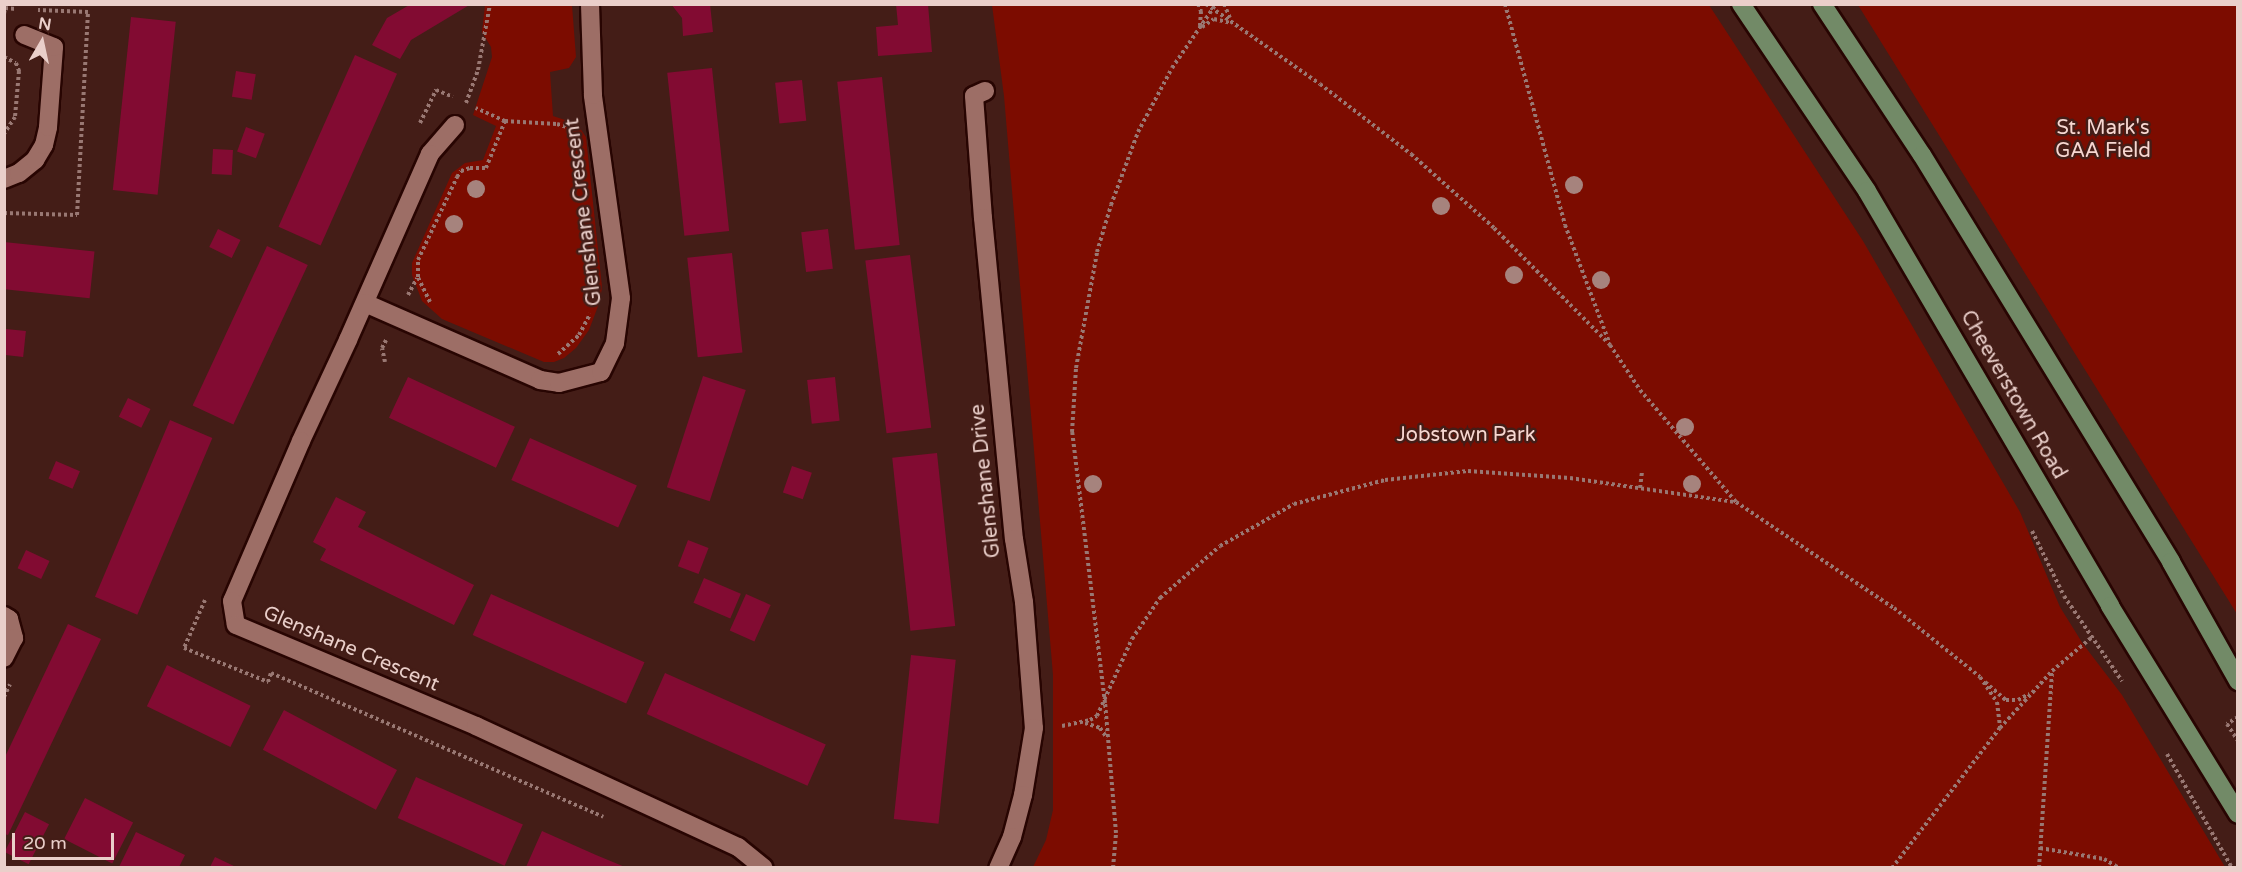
<!DOCTYPE html>
<html>
<head>
<meta charset="utf-8">
<style>
	body { margin:0 }
	#map { position:relative; width:2242px; height:872px; overflow:hidden; background:#441d17; font-family:"Varela Round",sans-serif }
	div>[style] { position:absolute }
	.green>* { inset:0; background:#7c0c00 }
	.building>* { inset:0; background:#820b32; transform-origin:0 0 }
	.path>* { height:4px; margin-top:-2px; transform-origin:0; background:repeating-linear-gradient(90deg,#997873 0 3px,transparent 0 6px) }
	.roads { filter:drop-shadow(2px 0 #280502) drop-shadow(-2px 0 #280502) drop-shadow(0 2px #280502) drop-shadow(0 -2px #280502) }
	.minor>* { height:18px; margin:-9px; padding:0 9px; transform-origin:9px; border-radius:9px; background:#9d6e66 }
	.major>* { height:18px; margin:-9px; padding:0 9px; transform-origin:9px; border-radius:9px; background:#728a67 }
	.trees>* { width:18px; height:18px; margin:-9px; border-radius:50%; background:#a6837d }
	span { translate:-50% -50%; white-space:nowrap; text-align:center; line-height:1.15; -webkit-text-stroke:5px #441d17; paint-order:stroke }
	.park-label { font-size:20px; color:#f7d7d1 }
	.street-label { font-size:20px; color:#eacfca }
	.frame { position:absolute; inset:0; border:6px solid #eacfca; pointer-events:none }
	.north { position:absolute; left:12px; top:12px; width:60px; height:60px; -webkit-text-stroke:4px #441d17; paint-order:stroke; rotate:9deg; font-size:16px; font-weight:700; line-height:24px; text-align:center; color:#eacfca }
	.north::after { content:''; display:block; margin:auto; width:21px; height:27px; background:#eacfca; clip-path:polygon(50% 0,100% 100%,50% 72%,0 100%) }
	.scale { position:absolute; left:12px; top:833px; width:102px; height:27px; box-sizing:border-box; border:3px solid #eacfca; border-top:0; padding-left:8px; font-size:18px; line-height:21px; white-space:nowrap; color:#eacfca; -webkit-text-stroke:4px #441d17; paint-order:stroke }
</style>
</head>
<body>
<div id="map">
	<div class="green">
		<div style="clip-path:polygon(485px 5px,572px 5px,576px 57px,569px 68px,550px 72px,553px 116px,577px 124px,586px 137px,602px 287px,600px 301px,589px 330px,576px 348px,564px 358px,554px 362px,544px 362px,442px 319px,422px 301px,412px 275px,412px 263px,452px 173px,465px 163px,483px 160px,496px 126px,473px 115px,492px 57px,491px 47px,482px 32px)"></div>
		<div style="clip-path:polygon(992px 5px,1709px 5px,1863px 241px,2020px 512px,2060px 607px,2083px 644px,2122px 695px,2225px 867px,1033px 867px,1046px 840px,1053px 810px,1053px 675px,1004px 96px)"></div>
		<div style="clip-path:polygon(1858px 5px,2237px 5px,2237px 614px)"></div>
	</div>
	<div class="building">
		<div style="clip-path:polygon(411px 4px,471px 4px,411px 40px,400px 59px,372px 45px,387px 18px)"></div>
		<div style="clip-path:polygon(671px 4px,710px 4px,713px 32px,683px 36px,682px 18px)"></div>
		<div style="clip-path:polygon(896px 4px,928px 4px,932px 52px,878px 56px,876px 27px,898px 25px)"></div>
		<div style="left:131px;top:17px;width:45px;height:174px;rotate:6deg"></div>
		<div style="left:355px;top:55px;width:46px;height:188px;rotate:24deg"></div>
		<div style="left:712px;top:68px;width:164px;height:45px;rotate:84deg"></div>
		<div style="left:236px;top:71px;width:20px;height:26px;rotate:9deg"></div>
		<div style="left:882px;top:77px;width:169px;height:45px;rotate:84deg"></div>
		<div style="left:802px;top:80px;width:41px;height:27px;rotate:84deg"></div>
		<div style="left:246px;top:127px;width:20px;height:26px;rotate:20deg"></div>
		<div style="left:213px;top:149px;width:20px;height:25px;rotate:3deg"></div>
		<div style="left:218px;top:229px;width:25px;height:20px;rotate:26deg"></div>
		<div style="left:828px;top:229px;width:40px;height:27px;rotate:83deg"></div>
		<div style="left:4px;top:242px;width:91px;height:47px;rotate:6deg"></div>
		<div style="left:267px;top:246px;width:45px;height:176px;rotate:25deg"></div>
		<div style="left:732px;top:253px;width:100px;height:45px;rotate:84deg"></div>
		<div style="left:910px;top:255px;width:174px;height:45px;rotate:83deg"></div>
		<div style="left:6px;top:329px;width:20px;height:26px;rotate:6deg"></div>
		<div style="left:703px;top:376px;width:45px;height:117px;rotate:18deg"></div>
		<div style="left:408px;top:377px;width:118px;height:45px;rotate:25deg"></div>
		<div style="left:835px;top:377px;width:44px;height:28px;rotate:84deg"></div>
		<div style="left:128px;top:398px;width:25px;height:21px;rotate:26deg"></div>
		<div style="left:170px;top:420px;width:46px;height:192px;rotate:23deg"></div>
		<div style="left:530px;top:438px;width:117px;height:46px;rotate:24deg"></div>
		<div style="left:937px;top:453px;width:174px;height:45px;rotate:84deg"></div>
		<div style="left:56px;top:461px;width:26px;height:19px;rotate:23deg"></div>
		<div style="left:792px;top:466px;width:21px;height:28px;rotate:19deg"></div>
		<div style="clip-path:polygon(336px 497px,366px 512px,358px 527px,474px 585px,454px 625px,320px 560px,326px 549px,313px 542px)"></div>
		<div style="left:688px;top:540px;width:22px;height:28px;rotate:21deg"></div>
		<div style="left:26px;top:550px;width:26px;height:20px;rotate:25deg"></div>
		<div style="left:704px;top:578px;width:40px;height:27px;rotate:23deg"></div>
		<div style="left:491px;top:594px;width:168px;height:45px;rotate:24deg"></div>
		<div style="left:746px;top:594px;width:27px;height:40px;rotate:24deg"></div>
		<div style="clip-path:polygon(68px 624px,101px 639px,8px 835px,4px 834px,4px 759px)"></div>
		<div style="left:911px;top:655px;width:45px;height:165px;rotate:6deg"></div>
		<div style="left:167px;top:665px;width:93px;height:46px;rotate:26deg"></div>
		<div style="left:665px;top:673px;width:176px;height:45px;rotate:24deg"></div>
		<div style="left:284px;top:710px;width:128px;height:45px;rotate:28deg"></div>
		<div style="left:416px;top:777px;width:117px;height:45px;rotate:24deg"></div>
		<div style="left:85px;top:798px;width:54px;height:46px;rotate:27deg"></div>
		<div style="left:25px;top:812px;width:27px;height:45px;rotate:27deg"></div>
		<div style="clip-path:polygon(542px 831px,596px 855px,625px 867px,526px 867px)"></div>
		<div style="clip-path:polygon(136px 832px,185px 855px,179px 867px,119px 867px)"></div>
		<div style="clip-path:polygon(215px 857px,236px 867px,210px 867px)"></div>
	</div>
	<div class="path">
		<div style="left:1198px;top:4px;width:8px;rotate:67deg"></div>
		<div style="left:1201px;top:11px;width:15px;rotate:94deg"></div>
		<div style="left:1206px;top:4px;width:139px;rotate:35.1deg"></div>
		<div style="left:1320px;top:84px;width:115px;rotate:37.6deg"></div>
		<div style="left:1411px;top:154px;width:111px;rotate:41.7deg"></div>
		<div style="left:1494px;top:228px;width:165px;rotate:45.2deg"></div>
		<div style="left:1610px;top:345px;width:54px;rotate:56.3deg"></div>
		<div style="left:1640px;top:390px;width:148px;rotate:49.4deg"></div>
		<div style="left:1736px;top:502px;width:190px;rotate:33.9deg"></div>
		<div style="left:1894px;top:608px;width:110px;rotate:38.7deg"></div>
		<div style="left:1980px;top:677px;width:30px;rotate:56deg"></div>
		<div style="left:1997px;top:702px;width:26px;rotate:83deg"></div>
		<div style="left:1224px;top:4px;width:15px;rotate:67deg"></div>
		<div style="left:1505px;top:4px;width:229px;rotate:74.8deg"></div>
		<div style="left:1565px;top:225px;width:125px;rotate:69.4deg"></div>
		<div style="left:4px;top:14px;width:6px;rotate:-81deg"></div>
		<div style="left:5px;top:8px;width:11px;rotate:5deg"></div>
		<div style="left:1202px;top:27px;width:14px;rotate:-34deg"></div>
		<div style="left:1214px;top:19px;width:17px;rotate:13deg"></div>
		<div style="left:4px;top:57px;width:13px;rotate:27deg"></div>
		<div style="left:16px;top:63px;width:9px;rotate:69deg"></div>
		<div style="left:19px;top:71px;width:46px;rotate:95deg"></div>
		<div style="left:15px;top:117px;width:20px;rotate:123deg"></div>
		<div style="left:466px;top:103px;width:35px;rotate:-70deg"></div>
		<div style="left:478px;top:70px;width:67px;rotate:-79.7deg"></div>
		<div style="left:505px;top:121px;width:52px;rotate:3.3deg"></div>
		<div style="left:557px;top:124px;width:14px;rotate:17deg"></div>
		<div style="left:420px;top:123px;width:37px;rotate:-64deg"></div>
		<div style="left:436px;top:90px;width:18px;rotate:22deg"></div>
		<div style="left:4px;top:213px;width:73px;rotate:1.6deg"></div>
		<div style="left:77px;top:215px;width:203px;rotate:-86.9deg"></div>
		<div style="left:88px;top:12px;width:50px;rotate:-177.7deg"></div>
		<div style="left:408px;top:295px;width:19px;rotate:-62deg"></div>
		<div style="left:430px;top:302px;width:28px;rotate:-116deg"></div>
		<div style="left:418px;top:277px;width:17px;rotate:-90deg"></div>
		<div style="left:418px;top:260px;width:92px;rotate:-64.8deg"></div>
		<div style="left:457px;top:177px;width:7px;rotate:-56deg"></div>
		<div style="left:461px;top:171px;width:9px;rotate:-18deg"></div>
		<div style="left:470px;top:168px;width:16px"></div>
		<div style="left:486px;top:168px;width:51px;rotate:-68deg"></div>
		<div style="left:505px;top:121px;width:32px;rotate:-156deg"></div>
		<div style="left:558px;top:354px;width:28px;rotate:-42deg"></div>
		<div style="left:579px;top:335px;width:24px;rotate:-62deg"></div>
		<div style="left:385px;top:362px;width:14px;rotate:-102deg"></div>
		<div style="left:382px;top:348px;width:9px;rotate:-63deg"></div>
		<div style="left:1640px;top:488px;width:17px;rotate:-83deg"></div>
		<div style="left:2032px;top:531px;width:72px;rotate:63.8deg"></div>
		<div style="left:2064px;top:596px;width:103px;rotate:55.7deg"></div>
		<div style="left:205px;top:600px;width:52px;rotate:113.6deg"></div>
		<div style="left:184px;top:648px;width:91px;rotate:22deg"></div>
		<div style="left:268px;top:682px;width:9px;rotate:-72deg"></div>
		<div style="left:271px;top:673px;width:362px;rotate:23.4deg"></div>
		<div style="left:1985px;top:682px;width:28px;rotate:41deg"></div>
		<div style="left:2006px;top:700px;width:12px"></div>
		<div style="left:2018px;top:700px;width:13px;rotate:-29deg"></div>
		<div style="left:4px;top:697px;width:14px;rotate:-65deg"></div>
		<div style="left:2238px;top:717px;width:13px;rotate:148deg"></div>
		<div style="left:2227px;top:724px;width:20px;rotate:57deg"></div>
		<div style="left:1085px;top:723px;width:16px;rotate:18deg"></div>
		<div style="left:1100px;top:728px;width:12px;rotate:55deg"></div>
		<div style="left:1062px;top:726px;width:29px;rotate:-12deg"></div>
		<div style="left:1090px;top:720px;width:8px;rotate:-30deg"></div>
		<div style="left:1097px;top:716px;width:85px;rotate:-65.6deg"></div>
		<div style="left:1132px;top:639px;width:50px;rotate:-55.7deg"></div>
		<div style="left:1160px;top:598px;width:79px;rotate:-40.9deg"></div>
		<div style="left:1220px;top:546px;width:85px;rotate:-29.6deg"></div>
		<div style="left:1294px;top:504px;width:94px;rotate:-14.8deg"></div>
		<div style="left:1385px;top:480px;width:83px;rotate:-6.2deg"></div>
		<div style="left:1468px;top:471px;width:102px;rotate:3.9deg"></div>
		<div style="left:1570px;top:478px;width:167px;rotate:8.3deg"></div>
		<div style="left:2167px;top:754px;width:131px;rotate:60.3deg"></div>
		<div style="left:2040px;top:848px;width:65px;rotate:9.8deg"></div>
		<div style="left:2104px;top:859px;width:17px;rotate:31deg"></div>
		<div style="left:1113px;top:868px;width:35px;rotate:-85deg"></div>
		<div style="left:1116px;top:833px;width:130px;rotate:-94.8deg"></div>
		<div style="left:1105px;top:703px;width:273px;rotate:-96.9deg"></div>
		<div style="left:1072px;top:432px;width:64px;rotate:-86.4deg"></div>
		<div style="left:1076px;top:368px;width:118px;rotate:-79.7deg"></div>
		<div style="left:1097px;top:252px;width:49px;rotate:-73.4deg"></div>
		<div style="left:1111px;top:205px;width:78px;rotate:-69.7deg"></div>
		<div style="left:1138px;top:132px;width:72px;rotate:-62deg"></div>
		<div style="left:1172px;top:68px;width:78px;rotate:-55.5deg"></div>
		<div style="left:1892px;top:868px;width:177px;rotate:-52.4deg"></div>
		<div style="left:2000px;top:728px;width:77px;rotate:-47.6deg"></div>
		<div style="left:2052px;top:671px;width:51px;rotate:-40.2deg"></div>
		<div style="left:2039px;top:868px;width:196px;rotate:-86.2deg"></div>
	</div>
	<div class="roads">
		<div class="minor">
			<div style="left:985px;top:91px;width:12px;rotate:156deg"></div>
			<div style="left:974px;top:96px;width:122px;rotate:85.8deg"></div>
			<div style="left:983px;top:218px;width:322px;rotate:84.5deg"></div>
			<div style="left:1014px;top:539px;width:64px;rotate:81deg"></div>
			<div style="left:1024px;top:602px;width:126px;rotate:85.5deg"></div>
			<div style="left:1034px;top:728px;width:68px;rotate:99.3deg"></div>
			<div style="left:1023px;top:795px;width:43px;rotate:104.7deg"></div>
			<div style="left:1012px;top:837px;width:34px;rotate:114deg"></div>
			<div style="left:455px;top:125px;width:38px;rotate:131deg"></div>
			<div style="left:430px;top:154px;width:203px;rotate:113.8deg"></div>
			<div style="left:348px;top:340px;width:111px;rotate:115deg"></div>
			<div style="left:301px;top:441px;width:174px;rotate:113.3deg"></div>
			<div style="left:232px;top:601px;width:24px;rotate:81deg"></div>
			<div style="left:236px;top:625px;width:260px;rotate:22.8deg"></div>
			<div style="left:476px;top:726px;width:289px;rotate:24.8deg"></div>
			<div style="left:738px;top:847px;width:33px;rotate:39deg"></div>
			<div style="left:4px;top:179px;width:16px;rotate:-22deg"></div>
			<div style="left:19px;top:173px;width:21px;rotate:-39deg"></div>
			<div style="left:35px;top:160px;width:17px;rotate:-59deg"></div>
			<div style="left:44px;top:145px;width:18px;rotate:-77deg"></div>
			<div style="left:48px;top:127px;width:80px;rotate:-85.7deg"></div>
			<div style="left:54px;top:47px;width:32px;rotate:-158deg"></div>
			<div style="left:365px;top:303px;width:191px;rotate:23.7deg"></div>
			<div style="left:540px;top:380px;width:19px;rotate:9deg"></div>
			<div style="left:559px;top:383px;width:43px;rotate:-14.7deg"></div>
			<div style="left:601px;top:372px;width:32px;rotate:-64deg"></div>
			<div style="left:615px;top:343px;width:45px;rotate:-82.4deg"></div>
			<div style="left:621px;top:298px;width:205px;rotate:-97.9deg"></div>
			<div style="left:593px;top:95px;width:91px;rotate:-91.9deg"></div>
			<div style="left:4px;top:616px;width:6px;rotate:31deg"></div>
			<div style="left:9px;top:619px;width:20px;rotate:75deg"></div>
			<div style="left:14px;top:638px;width:22px;rotate:117deg"></div>
		</div>
		<div class="major">
			<div style="left:1741px;top:4px;width:225px;rotate:56deg"></div>
			<div style="left:1867px;top:191px;width:481px;rotate:59.6deg"></div>
			<div style="left:2110px;top:606px;width:244px;rotate:58.4deg"></div>
			<div style="left:1822px;top:4px;width:181px;rotate:56.5deg"></div>
			<div style="left:1922px;top:155px;width:477px;rotate:58.5deg"></div>
			<div style="left:2171px;top:562px;width:137px;rotate:60.6deg"></div>
		</div>
	</div>
	<div class="trees">
		<div style="left:1574px;top:185px"></div>
		<div style="left:476px;top:189px"></div>
		<div style="left:1441px;top:206px"></div>
		<div style="left:454px;top:224px"></div>
		<div style="left:1514px;top:275px"></div>
		<div style="left:1601px;top:280px"></div>
		<div style="left:1685px;top:427px"></div>
		<div style="left:1093px;top:484px"></div>
		<div style="left:1692px;top:484px"></div>
	</div>
	<div class="park-label">
		<span style="left:2103px;top:140px">St. Mark's<br>GAA Field</span>
		<span style="left:1466px;top:435px">Jobstown Park</span>
	</div>
	<div class="street-label">
		<span style="left:584px;top:212px;rotate:-97deg">Glenshane Crescent</span>
		<span style="left:2013px;top:395px;rotate:60deg">Cheeverstown Road</span>
		<span style="left:986px;top:481px;rotate:-96deg">Glenshane Drive</span>
		<span style="left:351px;top:649px;rotate:23deg">Glenshane Crescent</span>
	</div>
	<div class="frame"></div>
	<div class="north">N</div>
	<div class="scale">20 m</div>
</div>
</body>
</html>
